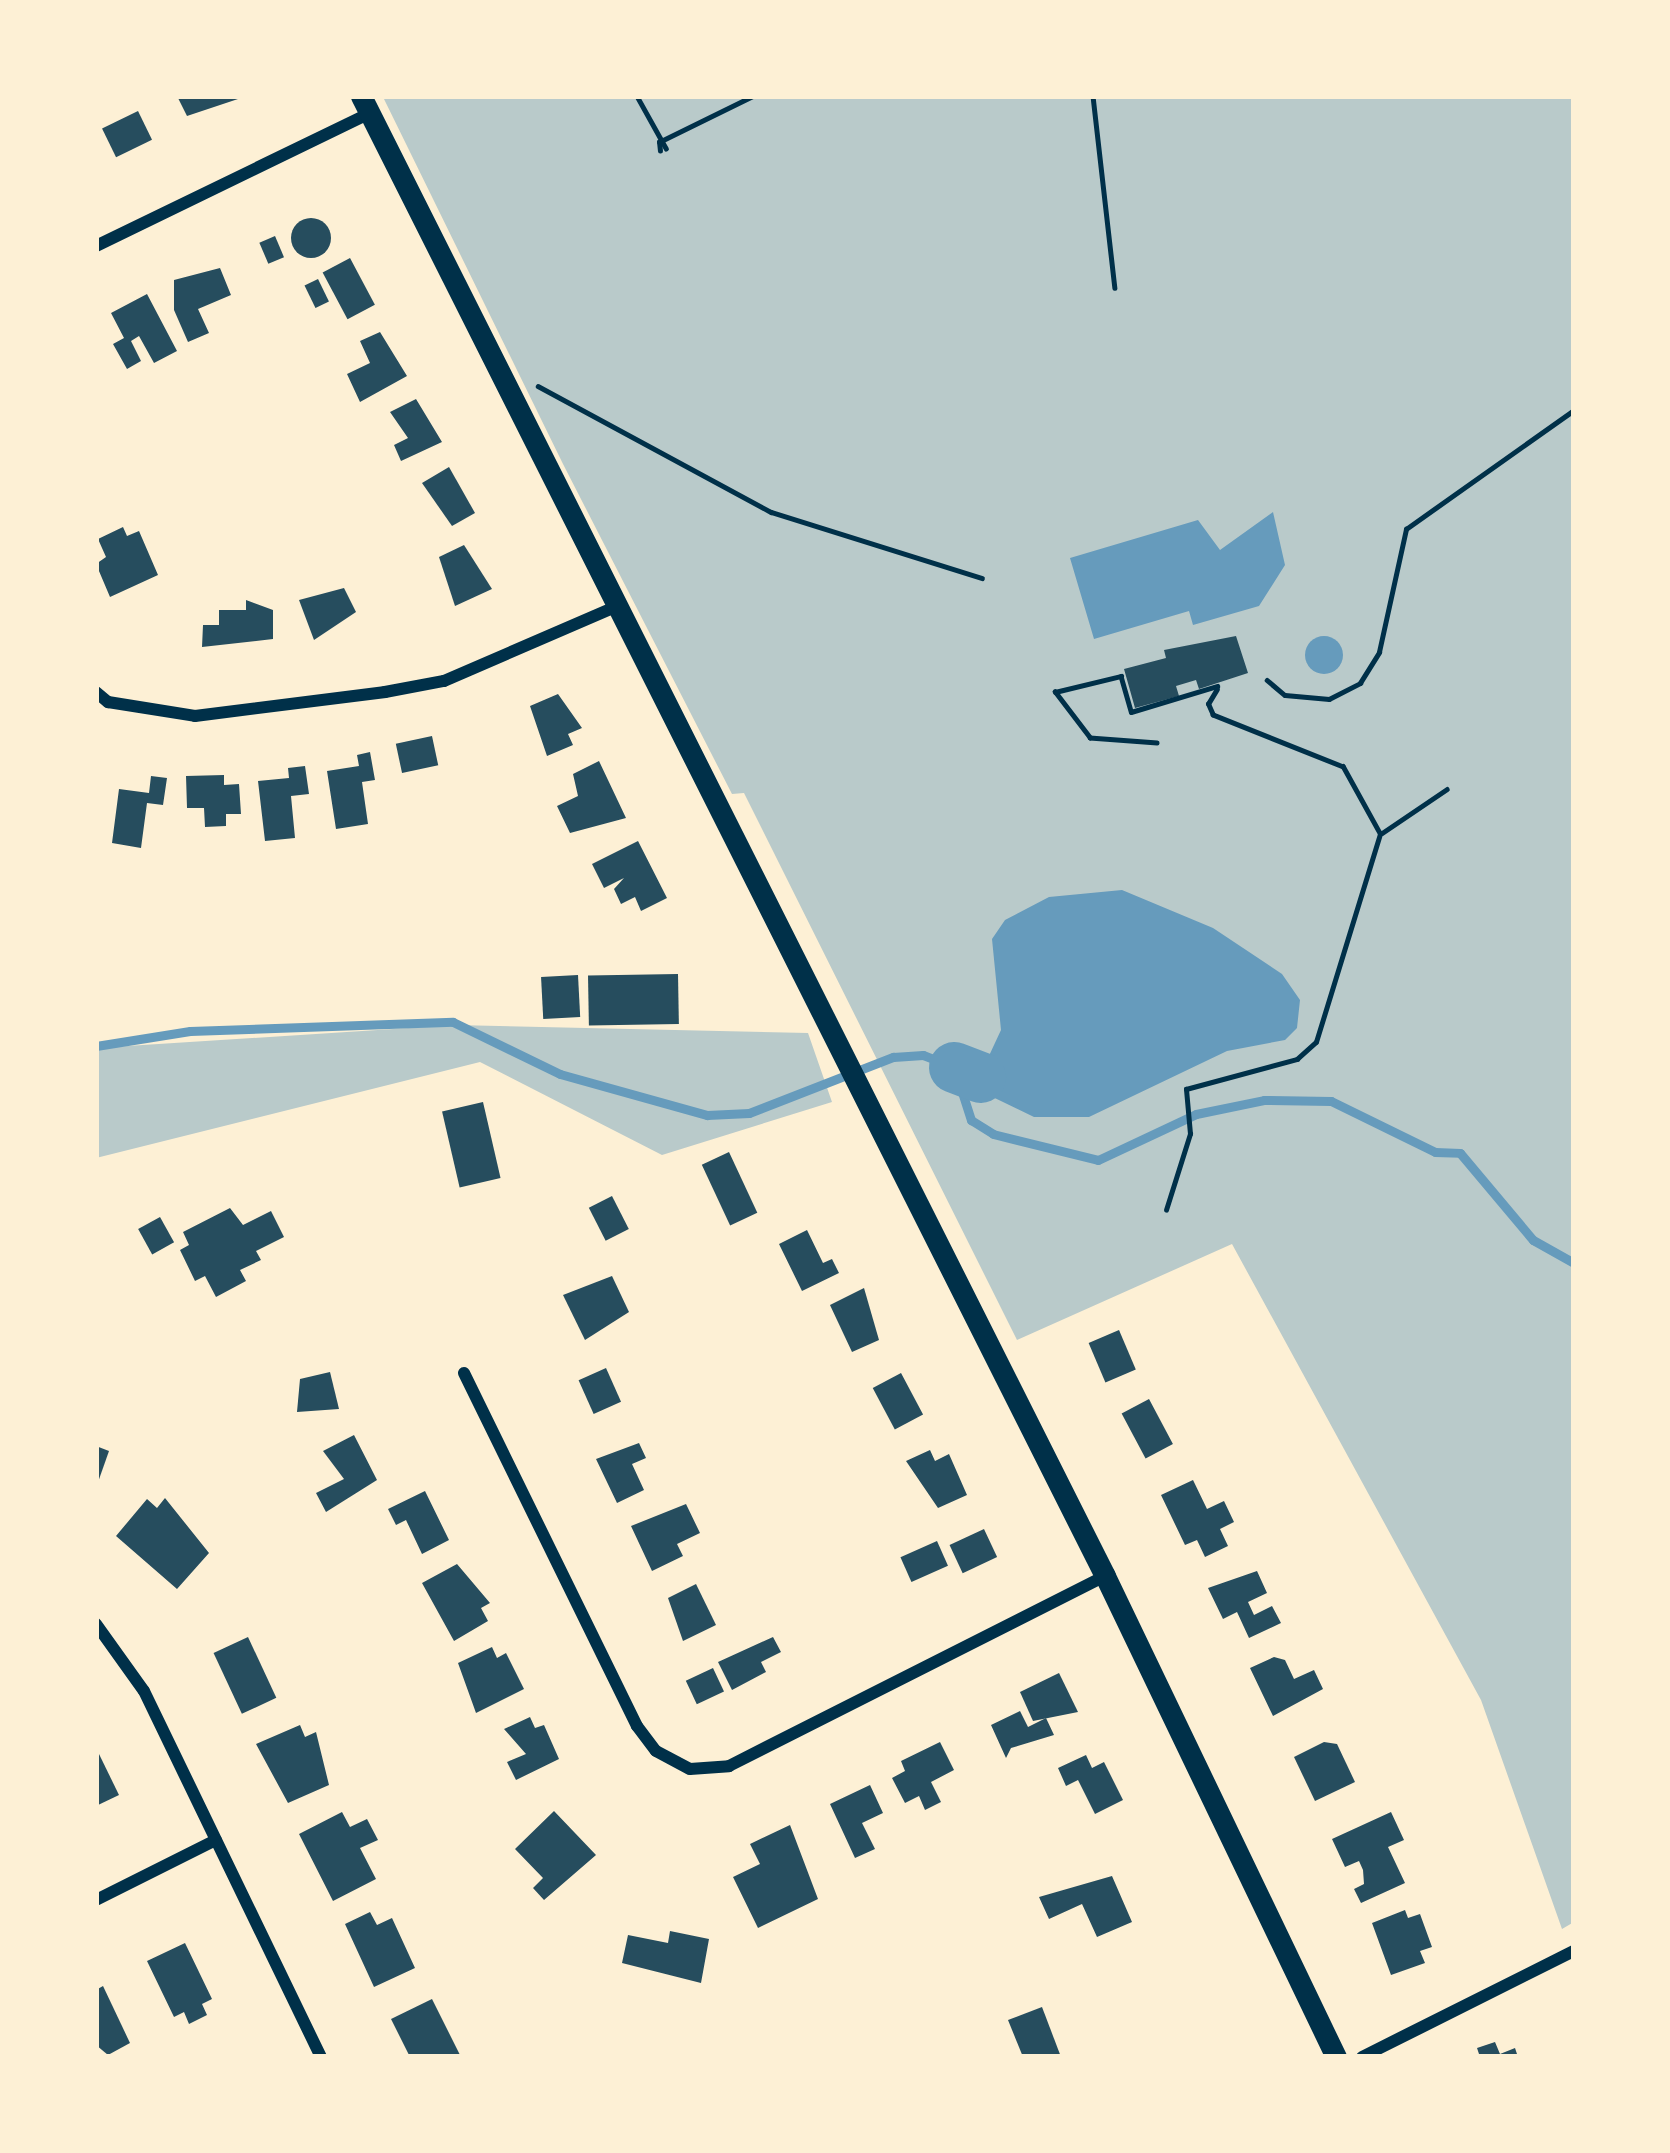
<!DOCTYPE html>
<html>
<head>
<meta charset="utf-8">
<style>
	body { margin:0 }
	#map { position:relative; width:1670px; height:2153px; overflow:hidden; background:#fdf0d5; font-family:Commissioner,sans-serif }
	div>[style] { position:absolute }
	.green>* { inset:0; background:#b9caca }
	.water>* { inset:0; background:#669bbc }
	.round { border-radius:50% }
	.stream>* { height:9px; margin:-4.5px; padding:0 4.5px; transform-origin:4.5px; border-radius:4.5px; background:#669bbc }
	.river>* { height:51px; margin:-25.5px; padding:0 25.5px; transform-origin:25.5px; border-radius:25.5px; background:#669bbc }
	.building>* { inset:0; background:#264d5e; transform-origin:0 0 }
	.path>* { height:4.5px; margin:-2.25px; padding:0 2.25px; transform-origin:2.25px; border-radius:2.25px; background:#003049 }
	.minor>* { height:12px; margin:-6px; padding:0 6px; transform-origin:6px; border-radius:6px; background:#003049 }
	.tertiary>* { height:21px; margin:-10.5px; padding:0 10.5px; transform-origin:10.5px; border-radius:10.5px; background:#003049 }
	span { translate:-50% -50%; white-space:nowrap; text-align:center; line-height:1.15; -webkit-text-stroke:9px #fdf0d5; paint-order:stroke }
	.frame { position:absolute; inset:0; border:99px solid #fdf0d5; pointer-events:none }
</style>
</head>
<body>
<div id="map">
	<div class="green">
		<div style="clip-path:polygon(1574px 96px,1574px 1922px,1562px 1929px,1481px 1700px,1232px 1244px,1017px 1340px,744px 793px,732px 794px,563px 464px,383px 97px)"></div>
		<div style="clip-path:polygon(455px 1025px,808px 1033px,832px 1102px,662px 1155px,480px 1062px,96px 1158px,96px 1048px)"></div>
	</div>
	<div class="water">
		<div style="clip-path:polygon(1273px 512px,1285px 565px,1259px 606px,1193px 625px,1189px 611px,1094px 639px,1070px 558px,1198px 520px,1220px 550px)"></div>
		<div class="round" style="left:1305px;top:636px;width:38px;height:38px"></div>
		<div style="clip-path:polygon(1122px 890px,1213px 928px,1282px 974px,1300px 1000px,1297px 1028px,1285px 1040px,1227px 1051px,1089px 1117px,1034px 1117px,974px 1088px,1001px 1030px,992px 939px,1005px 920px,1049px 897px)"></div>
	</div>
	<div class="stream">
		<div style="left:96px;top:1046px;width:95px;rotate:-9.1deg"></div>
		<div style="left:190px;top:1031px;width:263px;rotate:-2deg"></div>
		<div style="left:453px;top:1022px;width:119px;rotate:25.9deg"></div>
		<div style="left:560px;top:1074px;width:153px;rotate:15.6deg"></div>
		<div style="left:707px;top:1115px;width:42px;rotate:-2.7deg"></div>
		<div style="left:749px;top:1113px;width:155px;rotate:-21.3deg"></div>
		<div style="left:893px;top:1057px;width:30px;rotate:-4deg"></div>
		<div style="left:923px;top:1055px;width:33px;rotate:21deg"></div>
		<div style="left:954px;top:1067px;width:56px;rotate:72.2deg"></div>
		<div style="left:971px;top:1120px;width:26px;rotate:32deg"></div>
		<div style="left:993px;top:1134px;width:108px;rotate:13.9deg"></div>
		<div style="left:1098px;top:1160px;width:108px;rotate:-25.1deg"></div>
		<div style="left:1196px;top:1114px;width:69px;rotate:-11.6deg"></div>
		<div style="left:1264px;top:1100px;width:67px;rotate:0.9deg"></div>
		<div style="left:1331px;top:1101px;width:116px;rotate:26.1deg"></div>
		<div style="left:1435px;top:1152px;width:25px;rotate:2deg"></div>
		<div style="left:1460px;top:1153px;width:114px;rotate:50deg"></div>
		<div style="left:1533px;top:1240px;width:47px;rotate:29.3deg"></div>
	</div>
	<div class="river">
		<div style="left:954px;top:1067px;width:28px;rotate:21deg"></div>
	</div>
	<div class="building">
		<div style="clip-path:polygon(177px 96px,247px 96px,187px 116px)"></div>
		<div style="left:138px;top:111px;width:32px;height:40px;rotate:64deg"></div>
		<div class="round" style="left:291px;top:218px;width:40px;height:40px"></div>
		<div style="left:275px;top:236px;width:23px;height:17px;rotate:67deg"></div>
		<div style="left:350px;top:258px;width:53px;height:31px;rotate:62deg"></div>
		<div style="clip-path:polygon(220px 268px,231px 295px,198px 309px,209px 333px,188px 342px,174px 310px,174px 280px)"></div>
		<div style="left:318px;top:279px;width:25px;height:15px;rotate:64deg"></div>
		<div style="clip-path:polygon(147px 294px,177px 351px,154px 363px,139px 336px,131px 341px,141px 361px,127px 369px,113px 344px,124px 338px,111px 313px)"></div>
		<div style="clip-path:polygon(380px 332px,407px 376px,360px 402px,347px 374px,370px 363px,360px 341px)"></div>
		<div style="clip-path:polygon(416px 399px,442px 442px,401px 461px,394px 445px,408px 438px,390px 412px)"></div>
		<div style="clip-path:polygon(449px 467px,475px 513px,452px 526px,422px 483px)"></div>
		<div style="clip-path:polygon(123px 527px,127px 536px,139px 531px,158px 575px,110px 597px,96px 564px,106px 557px,98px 539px)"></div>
		<div style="clip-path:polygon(464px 545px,492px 589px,455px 606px,439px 557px)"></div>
		<div style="clip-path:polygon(344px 588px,356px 612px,314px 640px,299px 600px)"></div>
		<div style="clip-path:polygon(246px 600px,273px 610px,273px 639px,202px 647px,203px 625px,219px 625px,219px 610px,246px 610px)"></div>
		<div style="clip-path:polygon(1236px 636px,1248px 673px,1199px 689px,1196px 680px,1176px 686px,1179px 696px,1135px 708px,1124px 669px,1166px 658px,1164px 650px)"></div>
		<div style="clip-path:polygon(558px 694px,582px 728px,568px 734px,573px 745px,547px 756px,530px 706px)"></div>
		<div style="left:432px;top:736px;width:30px;height:37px;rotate:78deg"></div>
		<div style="clip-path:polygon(370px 752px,375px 780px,362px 782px,368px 824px,336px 829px,327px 771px,359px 766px,357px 755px)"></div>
		<div style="clip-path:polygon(599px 761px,626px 818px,570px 833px,557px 806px,578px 796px,573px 774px)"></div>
		<div style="clip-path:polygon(305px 766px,309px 794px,291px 796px,295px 838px,265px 841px,258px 781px,289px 778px,288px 768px)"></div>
		<div style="clip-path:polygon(224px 775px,224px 785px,239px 784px,241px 814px,226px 814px,226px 826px,205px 827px,204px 808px,187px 808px,186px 776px)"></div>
		<div style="clip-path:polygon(151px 776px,167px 778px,163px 805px,147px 803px,141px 848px,112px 843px,119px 789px,149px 793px)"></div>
		<div style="clip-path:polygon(638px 841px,667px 898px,641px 911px,635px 897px,621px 904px,614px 889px,624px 878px,604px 888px,592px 864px)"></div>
		<div style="left:678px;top:974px;width:50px;height:90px;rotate:89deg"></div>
		<div style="left:578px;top:975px;width:42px;height:37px;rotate:87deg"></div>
		<div style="left:483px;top:1102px;width:78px;height:42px;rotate:77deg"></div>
		<div style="left:729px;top:1152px;width:67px;height:30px;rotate:65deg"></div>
		<div style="left:612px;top:1196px;width:37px;height:26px;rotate:63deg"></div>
		<div style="clip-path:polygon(230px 1208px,243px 1225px,271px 1211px,284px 1237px,256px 1251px,261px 1260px,240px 1270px,246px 1281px,216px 1297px,205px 1276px,195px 1281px,180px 1250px,189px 1245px,183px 1232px)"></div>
		<div style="left:160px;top:1217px;width:29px;height:25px;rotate:61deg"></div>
		<div style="clip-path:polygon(807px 1230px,823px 1263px,832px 1259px,839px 1273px,802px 1291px,779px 1244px)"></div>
		<div style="clip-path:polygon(612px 1276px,629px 1312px,585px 1340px,563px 1295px)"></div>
		<div style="clip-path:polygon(864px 1288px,879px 1340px,852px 1352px,830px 1305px)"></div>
		<div style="left:1119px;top:1330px;width:43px;height:33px;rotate:67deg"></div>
		<div style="left:606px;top:1368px;width:37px;height:30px;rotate:66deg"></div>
		<div style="clip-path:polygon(330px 1372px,339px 1409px,297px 1412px,300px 1379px)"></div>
		<div style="left:901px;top:1373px;width:47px;height:32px;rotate:62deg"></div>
		<div style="left:1149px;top:1399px;width:51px;height:31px;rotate:62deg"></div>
		<div style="clip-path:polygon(354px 1435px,377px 1480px,326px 1512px,316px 1493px,344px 1479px,323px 1451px)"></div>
		<div style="clip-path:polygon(639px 1443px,646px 1458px,632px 1464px,644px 1490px,617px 1503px,596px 1459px)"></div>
		<div style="clip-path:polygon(96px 1446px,109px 1451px,97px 1485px,96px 1485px)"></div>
		<div style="clip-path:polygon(930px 1450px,935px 1461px,949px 1454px,967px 1495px,938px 1508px,906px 1461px)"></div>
		<div style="clip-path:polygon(1193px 1480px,1207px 1509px,1224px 1501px,1234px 1522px,1220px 1529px,1228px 1546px,1205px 1557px,1197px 1540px,1185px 1545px,1161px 1495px)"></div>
		<div style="clip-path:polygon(425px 1491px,449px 1540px,422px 1554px,406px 1520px,396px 1525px,388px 1509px)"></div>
		<div style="clip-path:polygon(165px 1498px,209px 1553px,177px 1589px,116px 1536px,147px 1499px,157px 1508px)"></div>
		<div style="clip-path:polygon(686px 1504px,700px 1533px,677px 1544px,683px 1556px,652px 1571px,631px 1526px)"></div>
		<div style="left:984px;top:1529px;width:31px;height:38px;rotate:65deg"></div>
		<div style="left:937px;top:1541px;width:27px;height:40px;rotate:66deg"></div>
		<div style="clip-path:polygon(457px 1564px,490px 1603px,481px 1608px,488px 1621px,454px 1641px,422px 1583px)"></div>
		<div style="clip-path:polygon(1257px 1571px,1267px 1593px,1248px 1602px,1254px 1615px,1272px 1606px,1281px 1623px,1249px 1638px,1237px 1612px,1223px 1619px,1208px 1588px)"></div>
		<div style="clip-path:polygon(696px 1584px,716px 1625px,683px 1641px,668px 1598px)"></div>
		<div style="left:248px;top:1637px;width:67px;height:38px;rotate:65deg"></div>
		<div style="clip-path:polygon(773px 1637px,781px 1652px,761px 1662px,766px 1672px,732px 1690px,718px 1662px)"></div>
		<div style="clip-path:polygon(492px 1647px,497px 1658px,506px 1653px,524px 1689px,476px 1713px,458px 1663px)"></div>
		<div style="clip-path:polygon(1274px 1657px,1285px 1660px,1294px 1679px,1314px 1670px,1323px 1689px,1273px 1716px,1250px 1668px)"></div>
		<div style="left:713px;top:1668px;width:26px;height:30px;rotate:65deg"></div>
		<div style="clip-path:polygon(1059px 1673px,1078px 1712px,1033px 1721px,1020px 1692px)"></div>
		<div style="clip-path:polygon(1020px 1711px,1028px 1727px,1046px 1718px,1054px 1735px,1011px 1748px,1006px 1758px,991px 1725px)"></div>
		<div style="clip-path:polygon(530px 1717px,535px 1728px,544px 1725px,559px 1759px,516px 1780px,507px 1762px,526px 1754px,504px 1729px)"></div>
		<div style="clip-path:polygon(300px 1725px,305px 1737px,316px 1732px,329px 1785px,288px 1803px,256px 1744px)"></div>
		<div style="clip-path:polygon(940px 1742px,954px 1770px,931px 1782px,941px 1802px,925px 1810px,919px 1796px,905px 1803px,892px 1778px,905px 1771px,901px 1761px)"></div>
		<div style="clip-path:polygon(1324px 1742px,1337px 1744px,1355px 1782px,1315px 1801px,1294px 1757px)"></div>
		<div style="clip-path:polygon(99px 1754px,119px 1795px,96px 1806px,96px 1755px)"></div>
		<div style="clip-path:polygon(1086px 1755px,1092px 1768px,1104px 1762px,1123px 1800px,1095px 1814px,1078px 1780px,1066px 1786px,1058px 1768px)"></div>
		<div style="clip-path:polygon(870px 1785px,883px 1813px,862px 1823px,875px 1849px,855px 1858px,830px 1804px)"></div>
		<div style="clip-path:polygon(554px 1811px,596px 1855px,544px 1900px,533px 1888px,543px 1878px,515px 1849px)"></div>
		<div style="clip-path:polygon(342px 1812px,350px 1827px,367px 1819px,378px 1840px,360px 1848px,376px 1879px,333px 1901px,299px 1834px)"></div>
		<div style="clip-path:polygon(1391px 1812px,1404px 1840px,1388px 1847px,1405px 1883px,1361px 1903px,1354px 1889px,1364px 1884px,1363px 1870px,1359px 1861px,1345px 1867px,1332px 1839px)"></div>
		<div style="clip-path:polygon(790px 1825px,818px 1899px,758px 1928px,733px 1877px,760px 1864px,750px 1844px)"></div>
		<div style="clip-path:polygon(1112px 1876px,1132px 1922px,1097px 1937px,1082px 1904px,1049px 1919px,1039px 1897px)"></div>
		<div style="clip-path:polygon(1405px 1910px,1408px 1918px,1420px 1914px,1432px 1947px,1420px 1951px,1425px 1963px,1391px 1975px,1372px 1923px)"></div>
		<div style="clip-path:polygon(370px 1912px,377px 1925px,392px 1918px,415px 1968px,374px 1987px,345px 1924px)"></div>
		<div style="clip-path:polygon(670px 1931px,709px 1939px,701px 1983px,622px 1963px,628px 1935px,668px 1943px)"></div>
		<div style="clip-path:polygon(185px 1943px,212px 1999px,202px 2004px,207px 2015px,189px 2024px,184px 2012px,174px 2017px,147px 1961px)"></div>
		<div style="clip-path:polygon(103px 1986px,130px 2043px,108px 2055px,96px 2045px,96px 1990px)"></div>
		<div style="clip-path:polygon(432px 1999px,461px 2057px,410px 2057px,391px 2019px)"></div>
		<div style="clip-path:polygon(1042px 2007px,1061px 2057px,1023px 2057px,1008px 2020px)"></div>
		<div style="clip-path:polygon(1495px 2042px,1500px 2054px,1515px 2048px,1518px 2057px,1480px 2057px,1477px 2048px)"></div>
	</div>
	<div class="path">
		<div style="left:637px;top:96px;width:60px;rotate:60.9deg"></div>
		<div style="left:1093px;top:96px;width:193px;rotate:83.5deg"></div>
		<div style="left:660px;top:151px;width:9px;rotate:-96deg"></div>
		<div style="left:659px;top:142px;width:105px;rotate:-26.1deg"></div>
		<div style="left:538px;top:386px;width:265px;rotate:28.4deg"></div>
		<div style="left:771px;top:512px;width:221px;rotate:17.4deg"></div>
		<div style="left:1267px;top:680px;width:23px;rotate:40deg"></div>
		<div style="left:1285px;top:695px;width:44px;rotate:5.2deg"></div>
		<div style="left:1329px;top:699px;width:35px;rotate:-27deg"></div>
		<div style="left:1360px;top:683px;width:36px;rotate:-58deg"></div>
		<div style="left:1379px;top:652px;width:126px;rotate:-77.6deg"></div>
		<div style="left:1406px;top:529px;width:206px;rotate:-35.3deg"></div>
		<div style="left:1157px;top:743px;width:67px;rotate:-175.7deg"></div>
		<div style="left:1090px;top:738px;width:58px;rotate:-127.3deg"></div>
		<div style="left:1055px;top:692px;width:68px;rotate:-13.6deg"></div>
		<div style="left:1121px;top:676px;width:37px;rotate:74deg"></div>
		<div style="left:1131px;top:712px;width:90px;rotate:-16.8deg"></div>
		<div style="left:1382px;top:833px;width:78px;rotate:-34.1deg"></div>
		<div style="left:1166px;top:1210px;width:80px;rotate:-72.5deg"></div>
		<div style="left:1190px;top:1134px;width:45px;rotate:-95.1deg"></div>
		<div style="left:1186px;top:1089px;width:115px;rotate:-15.1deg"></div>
		<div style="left:1297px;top:1059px;width:25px;rotate:-42deg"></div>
		<div style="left:1316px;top:1042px;width:218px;rotate:-72.9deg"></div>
		<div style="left:1380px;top:834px;width:77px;rotate:-118.9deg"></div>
		<div style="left:1343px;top:767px;width:140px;rotate:-158.2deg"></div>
		<div style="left:1213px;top:715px;width:12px;rotate:-114deg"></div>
		<div style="left:1208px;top:704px;width:17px;rotate:-59deg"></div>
	</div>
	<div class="minor">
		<div style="left:96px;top:246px;width:305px;rotate:-25.9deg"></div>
		<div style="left:96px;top:692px;width:16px;rotate:40deg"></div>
		<div style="left:108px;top:702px;width:88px;rotate:9.1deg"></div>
		<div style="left:195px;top:716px;width:192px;rotate:-7.2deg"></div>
		<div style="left:385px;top:692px;width:60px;rotate:-10.6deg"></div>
		<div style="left:444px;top:681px;width:189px;rotate:-23.4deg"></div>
		<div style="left:464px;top:1373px;width:393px;rotate:63.9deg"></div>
		<div style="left:637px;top:1726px;width:31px;rotate:53deg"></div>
		<div style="left:656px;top:1751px;width:38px;rotate:28deg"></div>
		<div style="left:690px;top:1769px;width:39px;rotate:-4deg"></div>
		<div style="left:729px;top:1766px;width:421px;rotate:-26.8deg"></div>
		<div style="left:96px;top:1624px;width:82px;rotate:54.4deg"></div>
		<div style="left:144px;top:1691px;width:407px;rotate:64.2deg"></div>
		<div style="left:96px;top:1900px;width:134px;rotate:-26.6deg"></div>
		<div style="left:1362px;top:2057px;width:237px;rotate:-26.6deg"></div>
	</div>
	<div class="tertiary">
		<div style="left:361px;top:96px;width:1656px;rotate:63.31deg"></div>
		<div style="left:1105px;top:1576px;width:534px;rotate:64.35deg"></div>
	</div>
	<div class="frame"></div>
</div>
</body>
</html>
